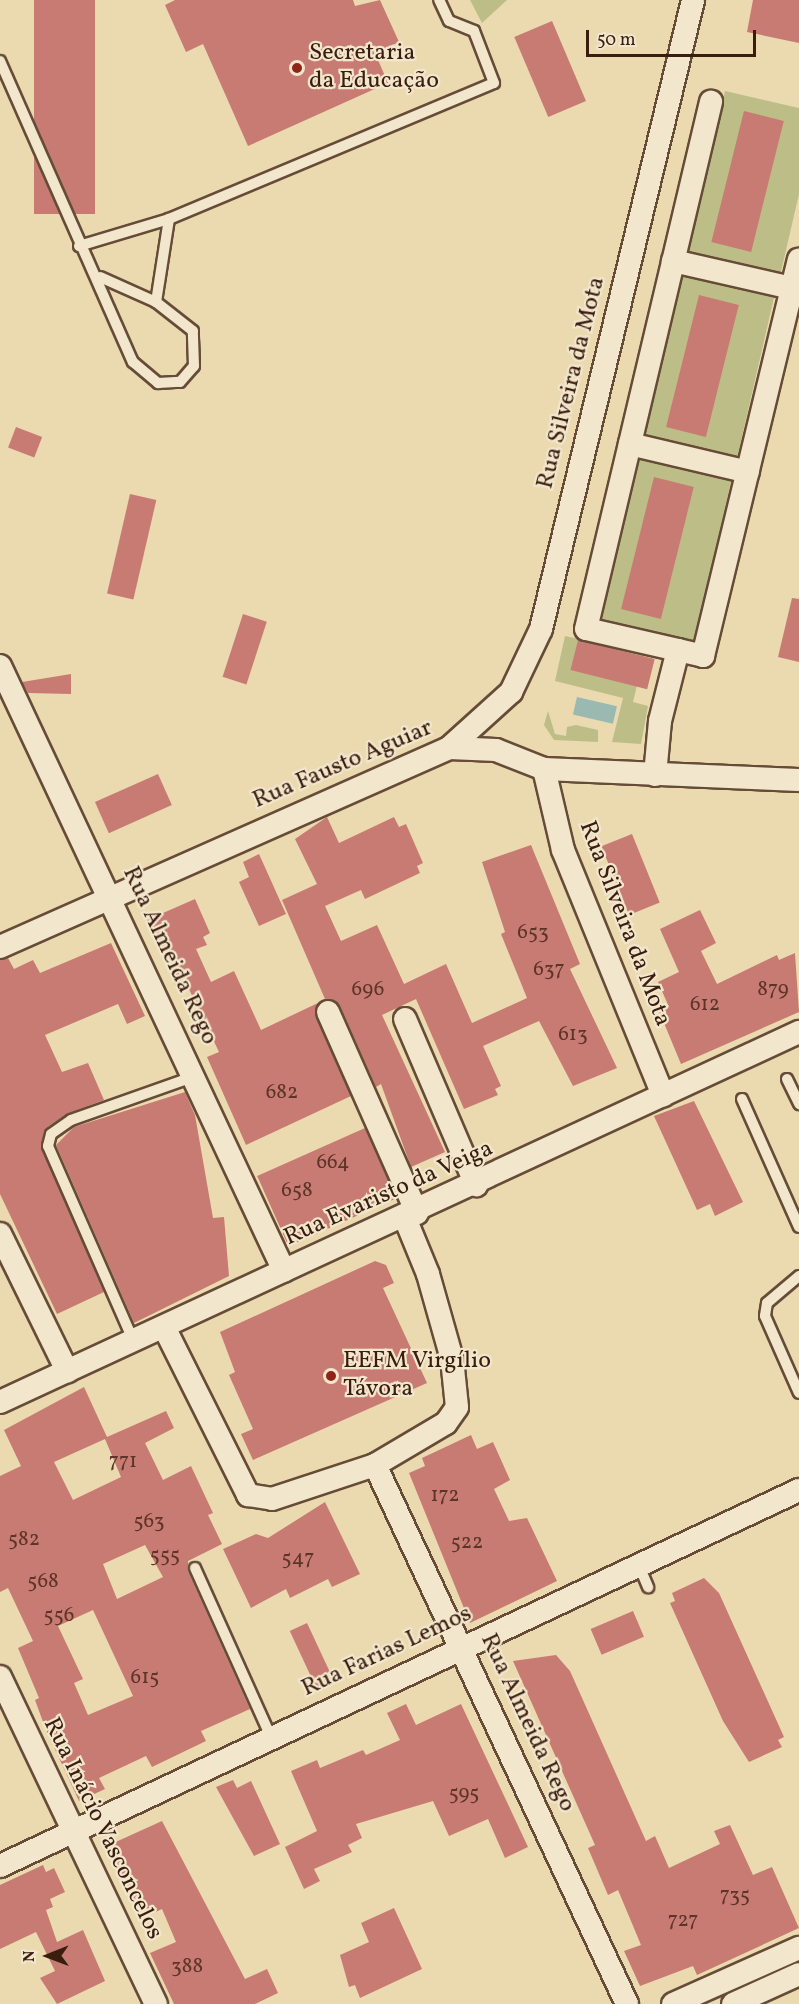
<!DOCTYPE html>
<html>
<head>
<meta charset="utf-8">
<style>
	body { margin:0 }
	#map { position:relative; width:799px; height:2004px; overflow:hidden; background:#ebd9b0; font-family:Vollkorn,serif }
	div>[style] { position:absolute }
	.green>* { inset:0; background:#bdbe87; transform-origin:0 0 }
	.water>* { inset:0; background:#99b9b1; transform-origin:0 0 }
	.building>* { inset:0; background:#c87b72; transform-origin:0 0 }
	.roads { filter:drop-shadow(2px 0 #664c37) drop-shadow(-2px 0 #664c37) drop-shadow(0 2px #664c37) drop-shadow(0 -2px #664c37) }
	.lane>* { height:10px; margin:-5px; padding:0 5px; transform-origin:5px; border-radius:5px; background:#f2e6cc }
	.street>* { height:22px; margin:-11px; padding:0 11px; transform-origin:11px; border-radius:11px; background:#f2e6cc }
	.dots>* { width:16px; height:16px; translate:-50% -50%; box-sizing:border-box; border:3px solid #f2e6cc; border-radius:50% }
	span { translate:-50% -50%; white-space:nowrap; text-align:center; line-height:1.15; -webkit-text-stroke:4.5px #f2e6cc; paint-order:stroke }
	.number-label { font-size:21px; color:#5d3428 }
	.number-label span { -webkit-text-stroke-width:0 }
	.poi-label { font-size:24px; color:#391d0f }
	.left { translate:0 -50%; text-align:left }
	.street-label { font-size:24px; color:#391d0f }
	.north { position:absolute; left:18px; top:1926px; width:60px; height:60px; -webkit-text-stroke:4px #f2e6cc; paint-order:stroke; rotate:269deg; font-size:16px; font-weight:700; line-height:24px; text-align:center; color:#391d0f }
	.north::after { content:''; display:block; margin:auto; width:21px; height:27px; background:#391d0f; clip-path:polygon(50% 0,100% 100%,50% 72%,0 100%) }
	.scale { position:absolute; left:586px; top:30px; width:170px; height:27px; box-sizing:border-box; border:3px solid #391d0f; border-top:0; padding-left:8px; font-size:18px; line-height:21px; white-space:nowrap; color:#391d0f; -webkit-text-stroke:4px #f2e6cc; paint-order:stroke }
</style>
</head>
<body>
<div id="map">
	<div class="green">
		<div style="clip-path:polygon(470px 0,507px 0,482px 23px)"></div>
		<div style="clip-path:polygon(725px 91px,799px 108px,799px 194px,780px 276px,687px 256px)"></div>
		<div style="left:682px;top:274px;width:95px;height:166px;rotate:13deg"></div>
		<div style="left:639px;top:458px;width:95px;height:166px;rotate:13deg"></div>
		<div style="clip-path:polygon(565px 636px,579px 639px,571px 670px,634px 679px,640px 655px,644px 656px,633px 702px,648px 706px,641px 744px,612px 742px,623px 698px,555px 681px)"></div>
		<div style="clip-path:polygon(548px 711px,555px 734px,566px 736px,567px 727px,576px 725px,598px 730px,598px 742px,554px 740px,544px 725px)"></div>
	</div>
	<div class="water">
		<div style="left:577px;top:697px;width:41px;height:18px;rotate:13deg"></div>
	</div>
	<div class="building">
		<div style="left:34px;top:0;width:61px;height:214px"></div>
		<div style="clip-path:polygon(175px 0,353px 0,355px 6px,380px 0,399px 42px,375px 53px,388px 83px,248px 146px,203px 44px,186px 52px,165px 5px)"></div>
		<div style="clip-path:polygon(753px 0,799px 0,799px 43px,747px 32px)"></div>
		<div style="left:552px;top:21px;width:87px;height:41px;rotate:67deg"></div>
		<div style="left:744px;top:111px;width:41px;height:135px;rotate:14deg"></div>
		<div style="left:699px;top:295px;width:41px;height:136px;rotate:14deg"></div>
		<div style="left:16px;top:427px;width:28px;height:22px;rotate:21deg"></div>
		<div style="left:654px;top:477px;width:41px;height:136px;rotate:14deg"></div>
		<div style="left:130px;top:494px;width:27px;height:102px;rotate:13deg"></div>
		<div style="clip-path:polygon(792px 598px,799px 599px,799px 662px,778px 657px)"></div>
		<div style="left:243px;top:614px;width:25px;height:66px;rotate:18deg"></div>
		<div style="left:578px;top:640px;width:79px;height:31px;rotate:14deg"></div>
		<div style="clip-path:polygon(71px 674px,71px 694px,28px 693px,22px 682px)"></div>
		<div style="left:158px;top:774px;width:34px;height:69px;rotate:66deg"></div>
		<div style="clip-path:polygon(327px 817px,339px 843px,394px 817px,399px 827px,406px 824px,423px 863px,417px 866px,420px 873px,365px 899px,361px 890px,325px 906px,341px 941px,377px 925px,404px 984px,446px 964px,472px 1023px,527px 998px,501px 934px,505px 932px,482px 862px,531px 845px,580px 964px,570px 969px,617px 1068px,573px 1086px,539px 1021px,483px 1046px,501px 1086px,495px 1089px,498px 1095px,464px 1109px,416px 999px,382px 1015px,445px 1152px,411px 1167px,381px 1084px,376px 1087px,340px 1006px,325px 999px,282px 900px,317px 884px,295px 839px)"></div>
		<div style="left:632px;top:834px;width:74px;height:33px;rotate:68deg"></div>
		<div style="clip-path:polygon(259px 854px,286px 914px,259px 926px,239px 882px,249px 877px,243px 862px)"></div>
		<div style="clip-path:polygon(195px 899px,210px 933px,203px 937px,207px 945px,196px 949px,211px 982px,234px 971px,261px 1030px,320px 1002px,316px 1017px,351px 1096px,246px 1145px,207px 1057px,219px 1052px,187px 985px,177px 989px,147px 920px)"></div>
		<div style="clip-path:polygon(700px 910px,716px 943px,701px 951px,717px 984px,777px 955px,779px 960px,795px 953px,799px 1012px,681px 1064px,659px 1011px,669px 1007px,658px 982px,679px 972px,660px 929px)"></div>
		<div style="clip-path:polygon(111px 943px,145px 1016px,127px 1024px,118px 1004px,45px 1035px,62px 1072px,88px 1063px,104px 1100px,67px 1114px,46px 1128px,41px 1144px,104px 1292px,57px 1314px,0 1194px,0 960px,8px 958px,14px 969px,33px 960px,40px 973px)"></div>
		<div style="clip-path:polygon(185px 1092px,195px 1115px,213px 1218px,224px 1217px,229px 1276px,134px 1323px,56px 1145px,74px 1127px)"></div>
		<div style="clip-path:polygon(694px 1101px,743px 1202px,715px 1216px,710px 1204px,697px 1210px,654px 1116px)"></div>
		<div style="left:365px;top:1128px;width:77px;height:118px;rotate:66deg"></div>
		<div style="clip-path:polygon(375px 1261px,386px 1265px,394px 1283px,383px 1288px,427px 1383px,253px 1460px,241px 1434px,253px 1429px,229px 1375px,235px 1372px,220px 1332px)"></div>
		<div style="clip-path:polygon(evenodd,84px 1387px,107px 1437px,166px 1411px,174px 1428px,145px 1443px,163px 1480px,191px 1466px,213px 1513px,208px 1515px,222px 1544px,188px 1561px,188px 1571px,250px 1709px,201px 1731px,206px 1741px,152px 1767px,146px 1756px,99px 1778px,105px 1789px,79px 1801px,46px 1730px,35px 1700px,39px 1698px,18px 1648px,33px 1641px,8px 1588px,0 1592px,0 1476px,21px 1466px,4px 1430px,84px 1387px,105px 1439px,121px 1477px,73px 1500px,54px 1462px,105px 1439px,84px 1387px,145px 1545px,163px 1577px,117px 1599px,103px 1564px,145px 1545px,84px 1387px,93px 1610px,133px 1696px,88px 1715px,74px 1683px,83px 1679px,58px 1626px,93px 1610px)"></div>
		<div style="clip-path:polygon(471px 1435px,477px 1449px,493px 1442px,510px 1480px,494px 1489px,509px 1521px,527px 1518px,557px 1581px,470px 1623px,409px 1473px,425px 1466px,422px 1458px)"></div>
		<div style="clip-path:polygon(325px 1502px,360px 1574px,332px 1587px,328px 1579px,290px 1598px,286px 1589px,251px 1608px,223px 1549px,256px 1534px,268px 1538px)"></div>
		<div style="clip-path:polygon(704px 1578px,719px 1593px,784px 1737px,778px 1740px,782px 1747px,749px 1762px,723px 1721px,670px 1603px,675px 1601px,672px 1593px)"></div>
		<div style="left:633px;top:1611px;width:28px;height:46px;rotate:67deg"></div>
		<div style="left:307px;top:1623px;width:63px;height:19px;rotate:65deg"></div>
		<div style="clip-path:polygon(556px 1655px,570px 1671px,646px 1841px,655px 1836px,669px 1868px,720px 1844px,714px 1831px,730px 1825px,753px 1875px,772px 1867px,799px 1928px,697px 1975px,693px 1966px,640px 1986px,624px 1951px,641px 1945px,618px 1890px,608px 1895px,588px 1848px,595px 1845px,513px 1661px)"></div>
		<div style="clip-path:polygon(406px 1704px,416px 1725px,461px 1704px,528px 1847px,505px 1858px,488px 1819px,449px 1836px,433px 1801px,356px 1824px,362px 1838px,348px 1845px,352px 1852px,314px 1869px,320px 1881px,304px 1889px,285px 1847px,317px 1831px,291px 1771px,317px 1760px,320px 1768px,363px 1750px,366px 1755px,400px 1740px,387px 1713px)"></div>
		<div style="clip-path:polygon(233px 1780px,237px 1788px,251px 1781px,280px 1844px,254px 1856px,216px 1787px)"></div>
		<div style="clip-path:polygon(162px 1821px,245px 1979px,267px 1969px,278px 1993px,255px 2004px,174px 2004px,150px 1953px,176px 1942px,162px 1909px,142px 1918px,109px 1845px)"></div>
		<div style="clip-path:polygon(43px 1865px,46px 1872px,54px 1868px,65px 1892px,50px 1899px,53px 1907px,46px 1910px,57px 1942px,83px 1930px,105px 1981px,57px 2004px,40px 1978px,55px 1971px,36px 1932px,0 1949px,0 1885px)"></div>
		<div style="clip-path:polygon(394px 1908px,422px 1969px,360px 1998px,355px 1985px,349px 1987px,340px 1955px,369px 1942px,361px 1923px)"></div>
	</div>
	<div class="roads">
		<div class="lane">
			<div style="left:0;top:61px;width:329px;rotate:66.2deg"></div>
			<div style="left:133px;top:362px;width:33px;rotate:40deg"></div>
			<div style="left:158px;top:383px;width:22px;rotate:-3deg"></div>
			<div style="left:180px;top:382px;width:21px;rotate:-49deg"></div>
			<div style="left:194px;top:366px;width:35px;rotate:-92deg"></div>
			<div style="left:193px;top:331px;width:47px;rotate:-141.9deg"></div>
			<div style="left:156px;top:302px;width:61px;rotate:-155.9deg"></div>
			<div style="left:79px;top:246px;width:94px;rotate:-16.7deg"></div>
			<div style="left:169px;top:219px;width:352px;rotate:-22.7deg"></div>
			<div style="left:494px;top:83px;width:56px;rotate:-111deg"></div>
			<div style="left:474px;top:31px;width:27px;rotate:-158deg"></div>
			<div style="left:449px;top:21px;width:23px;rotate:-115deg"></div>
			<div style="left:156px;top:302px;width:84px;rotate:-81.1deg"></div>
			<div style="left:787px;top:1079px;width:28px;rotate:64deg"></div>
			<div style="left:742px;top:1099px;width:140px;rotate:66deg"></div>
			<div style="left:799px;top:1276px;width:42px;rotate:139.8deg"></div>
			<div style="left:767px;top:1303px;width:13px;rotate:99deg"></div>
			<div style="left:765px;top:1316px;width:84px;rotate:66.2deg"></div>
			<div style="left:134px;top:1342px;width:214px;rotate:-113.7deg"></div>
			<div style="left:48px;top:1146px;width:12px;rotate:-76deg"></div>
			<div style="left:51px;top:1134px;width:24px;rotate:-35deg"></div>
			<div style="left:71px;top:1120px;width:132px;rotate:-19.5deg"></div>
			<div style="left:195px;top:1568px;width:185px;rotate:65.8deg"></div>
			<div style="left:640px;top:1568px;width:21px;rotate:67deg"></div>
		</div>
		<div class="street">
			<div style="left:673px;top:261px;width:122px;rotate:12.8deg"></div>
			<div style="left:630px;top:444px;width:121px;rotate:13.3deg"></div>
			<div style="left:678px;top:650px;width:26px;rotate:13deg"></div>
			<div style="left:703px;top:656px;width:408px;rotate:-76.4deg"></div>
			<div style="left:0;top:666px;width:668px;rotate:64.85deg"></div>
			<div style="left:449px;top:748px;width:84px;rotate:-42.1deg"></div>
			<div style="left:511px;top:692px;width:70px;rotate:-64.5deg"></div>
			<div style="left:541px;top:629px;width:647px;rotate:-76.41deg"></div>
			<div style="left:544px;top:769px;width:83px;rotate:76.8deg"></div>
			<div style="left:563px;top:850px;width:265px;rotate:67.8deg"></div>
			<div style="left:655px;top:775px;width:54px;rotate:-84.7deg"></div>
			<div style="left:660px;top:721px;width:73px;rotate:-75.8deg"></div>
			<div style="left:678px;top:650px;width:94px;rotate:-167.1deg"></div>
			<div style="left:586px;top:629px;width:542px;rotate:-76.66deg"></div>
			<div style="left:0;top:947px;width:491px;rotate:-23.9deg"></div>
			<div style="left:449px;top:748px;width:47px;rotate:2.4deg"></div>
			<div style="left:496px;top:750px;width:52px;rotate:21.6deg"></div>
			<div style="left:544px;top:769px;width:255px;rotate:2.5deg"></div>
			<div style="left:328px;top:1012px;width:220px;rotate:66.1deg"></div>
			<div style="left:405px;top:1019px;width:181px;rotate:66.8deg"></div>
			<div style="left:0;top:1234px;width:153px;rotate:63.9deg"></div>
			<div style="left:165px;top:1329px;width:186px;rotate:63.4deg"></div>
			<div style="left:248px;top:1495px;width:24px;rotate:9deg"></div>
			<div style="left:272px;top:1499px;width:108px;rotate:-18.3deg"></div>
			<div style="left:375px;top:1465px;width:82px;rotate:-30.6deg"></div>
			<div style="left:446px;top:1423px;width:19px;rotate:-55deg"></div>
			<div style="left:457px;top:1407px;width:48px;rotate:-95.9deg"></div>
			<div style="left:452px;top:1359px;width:88px;rotate:-105.8deg"></div>
			<div style="left:428px;top:1274px;width:61px;rotate:-112.3deg"></div>
			<div style="left:0;top:1402px;width:881px;rotate:-24.85deg"></div>
			<div style="left:375px;top:1465px;width:595px;rotate:64.94deg"></div>
			<div style="left:0;top:1677px;width:362px;rotate:64.5deg"></div>
			<div style="left:0;top:1866px;width:883px;rotate:-25.2deg"></div>
			<div style="left:673px;top:2004px;width:138px;rotate:-24deg"></div>
			<div style="left:733px;top:2004px;width:72px;rotate:-24.4deg"></div>
		</div>
	</div>
	<div class="dots">
		<div style="left:297px;top:68px;background:#8f2418"></div>
		<div style="left:331px;top:1376px;background:#8f2418"></div>
	</div>
	<div class="number-label">
		<span style="left:533px;top:933px">653</span>
		<span style="left:549px;top:970px">637</span>
		<span style="left:368px;top:990px">696</span>
		<span style="left:773px;top:990px">879</span>
		<span style="left:705px;top:1005px">612</span>
		<span style="left:573px;top:1035px">613</span>
		<span style="left:282px;top:1093px">682</span>
		<span style="left:333px;top:1163px">664</span>
		<span style="left:297px;top:1191px">658</span>
		<span style="left:123px;top:1462px">771</span>
		<span style="left:445px;top:1496px">172</span>
		<span style="left:149px;top:1522px">563</span>
		<span style="left:24px;top:1540px">582</span>
		<span style="left:467px;top:1543px">522</span>
		<span style="left:165px;top:1556px">555</span>
		<span style="left:298px;top:1559px">547</span>
		<span style="left:43px;top:1582px">568</span>
		<span style="left:59px;top:1616px">556</span>
		<span style="left:145px;top:1678px">615</span>
		<span style="left:464px;top:1794px">595</span>
		<span style="left:735px;top:1896px">735</span>
		<span style="left:683px;top:1921px">727</span>
		<span style="left:187px;top:1967px">388</span>
	</div>
	<div class="poi-label">
		<span class="left" style="left:309px;top:68px">Secretaria<br>da Educação</span>
		<span class="left" style="left:343px;top:1376px">EEFM Virgílio<br>Távora</span>
	</div>
	<div class="street-label">
		<span style="left:572px;top:383px;rotate:-76deg">Rua Silveira da Mota</span>
		<span style="left:343px;top:765px;rotate:-23deg">Rua Fausto Aguiar</span>
		<span style="left:624px;top:924px;rotate:69deg">Rua Silveira da Mota</span>
		<span style="left:169px;top:956px;rotate:65deg">Rua Almeida Rego</span>
		<span style="left:389px;top:1194px;rotate:-24deg">Rua Evaristo da Veiga</span>
		<span style="left:387px;top:1652px;rotate:-25deg">Rua Farias Lemos</span>
		<span style="left:527px;top:1723px;rotate:65deg">Rua Almeida Rego</span>
		<span style="left:102px;top:1829px;rotate:64deg">Rua Inácio Vasconcelos</span>
	</div>
	<div class="north">N</div>
	<div class="scale">50 m</div>
</div>
</body>
</html>
